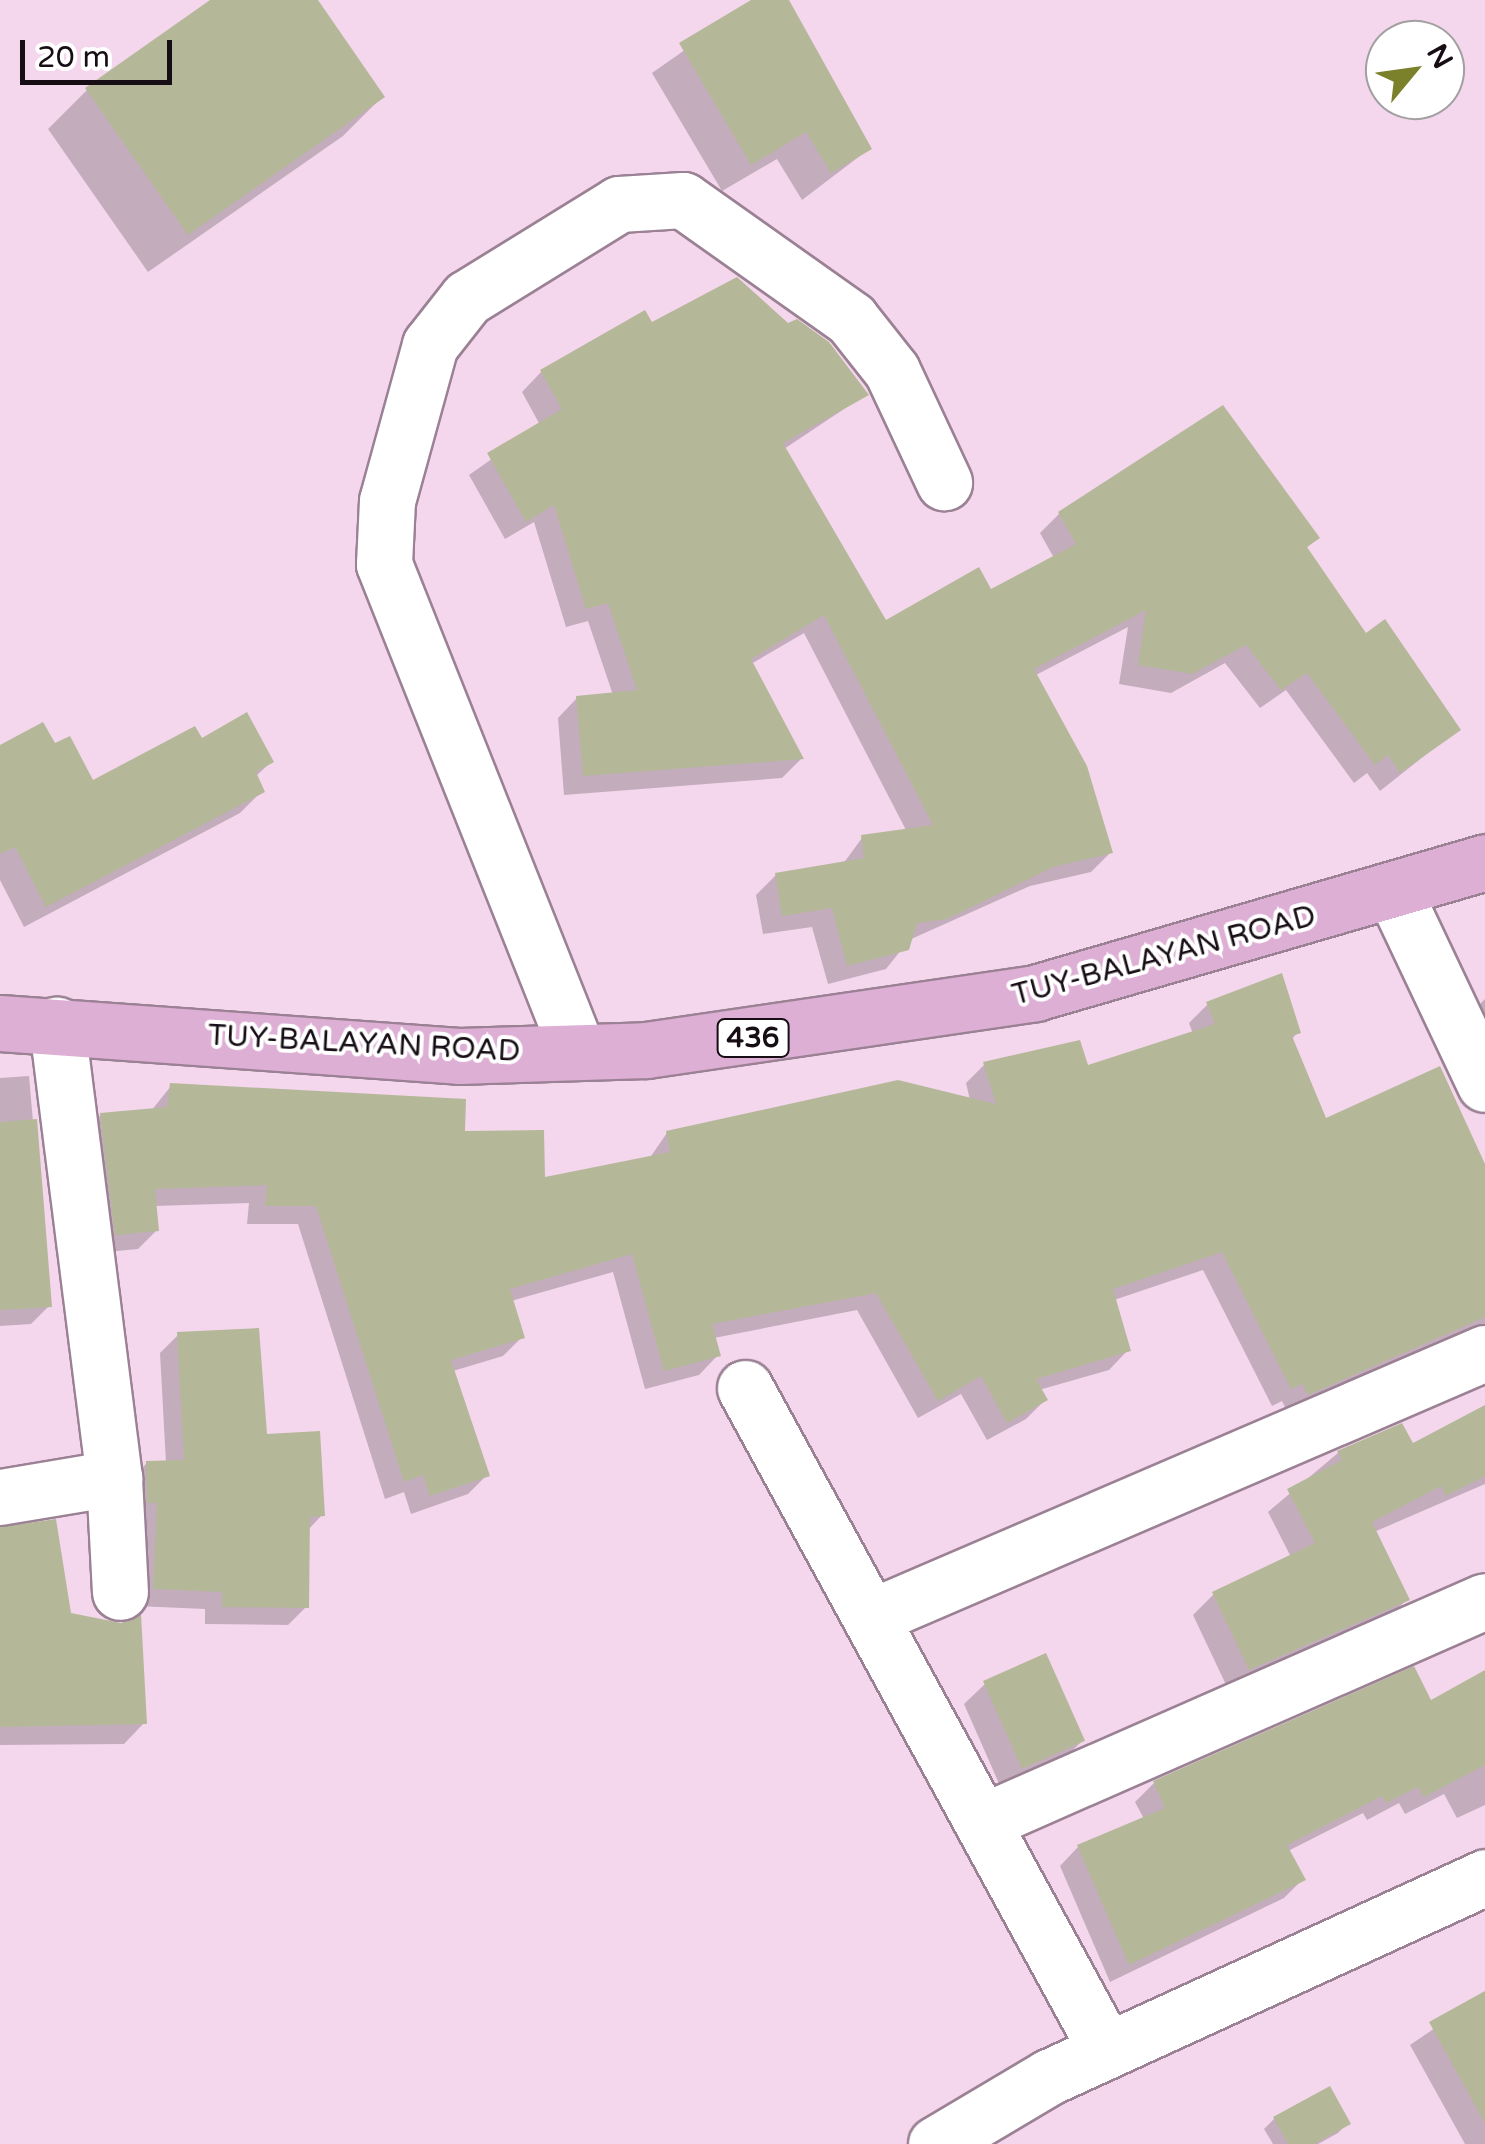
<!DOCTYPE html>
<html>
<head>
<meta charset="utf-8">
<style>
	body { margin:0 }
	#map { position:relative; width:1485px; height:2144px; overflow:hidden; background:#f4d7ec; font-family:"Varela Round",sans-serif }
	div>[style] { position:absolute }
	.shadow>* { inset:0; background:#0003 }
	.building>* { inset:0; background:#b4b899; transform-origin:0 0 }
	.roads { filter:drop-shadow(2px 0 #9b8194) drop-shadow(-2px 0 #9b8194) drop-shadow(0 2px #9b8194) drop-shadow(0 -2px #9b8194) }
	.minor>* { height:55px; margin:-27.5px; padding:0 27.5px; transform-origin:27.5px; border-radius:27.5px; background:#fff }
	.major>* { height:55px; margin:-27.5px; padding:0 27.5px; transform-origin:27.5px; border-radius:27.5px; background:#deafd4 }
	span { translate:-50% -50%; white-space:nowrap; text-align:center; line-height:1.15; -webkit-text-stroke:8px #fff; paint-order:stroke }
	.shield-label span { padding:2px 8px; background:#fff; border:2px solid; border-radius:8px; -webkit-text-stroke-width:0 }
	.shield-label { font-size:28px; color:#170e15; font-weight:700 }
	.street-label { font-size:30px; color:#170e15 }
	.north { position:absolute; left:1365px; top:20px; width:100px; height:100px; box-sizing:border-box; background:#fff; border:2px solid #a29fa1; border-radius:50%; rotate:61deg; font-size:28px; font-weight:700; line-height:40px; text-align:center; color:#170e15 }
	.north::after { content:''; display:block; margin:auto; width:35px; height:45px; background:#7b812b; clip-path:polygon(50% 0,100% 100%,50% 72%,0 100%) }
	.scale { position:absolute; left:20px; top:40px; width:152px; height:45px; box-sizing:border-box; border:5px solid #170e15; border-top:0; padding-left:12px; font-size:30px; line-height:35px; white-space:nowrap; color:#170e15; -webkit-text-stroke:8px #fff; paint-order:stroke }
</style>
</head>
<body>
<div id="map">
	<div class="shadow">
		<div style="clip-path:polygon(215px 0,314px 0,382px 97px,343px 136px,148px 272px,48px 129px,87px 90px)"></div>
		<div style="clip-path:polygon(756px 0,786px 0,869px 149px,802px 200px,777px 159px,722px 191px,652px 73px)"></div>
		<div style="clip-path:polygon(644px 313px,651px 325px,865px 395px,784px 449px,885px 624px,990px 592px,1054px 558px,1040px 533px,1059px 514px,1317px 538px,1305px 549px,1366px 637px,1458px 729px,1380px 791px,1367px 773px,1354px 783px,1286px 690px,1260px 708px,1225px 663px,1171px 693px,1119px 684px,1128px 627px,1034px 676px,1111px 852px,1091px 872px,1030px 886px,909px 940px,886px 969px,828px 984px,812px 927px,763px 934px,756px 895px,776px 875px,843px 864px,862px 838px,907px 832px,804px 633px,751px 664px,801px 759px,782px 778px,564px 795px,558px 718px,577px 698px,613px 695px,588px 621px,566px 627px,534px 522px,505px 539px,469px 475px,540px 425px,522px 392px,541px 372px)"></div>
		<div style="clip-path:polygon(201px 741px,271px 762px,255px 777px,262px 791px,240px 813px,24px 927px,0 880px,0 745px,54px 746px,91px 783px)"></div>
		<div style="clip-path:polygon(1485px 999px,1485px 1020px,1478px 1006px)"></div>
		<div style="clip-path:polygon(1208px 1004px,1298px 1032px,1291px 1040px,1325px 1121px,1485px 1217px,1485px 1325px,1288px 1413px,1282px 1401px,1272px 1406px,1203px 1270px,1114px 1300px,1128px 1350px,1109px 1370px,1039px 1390px,1045px 1400px,1026px 1419px,987px 1440px,961px 1394px,918px 1418px,857px 1310px,714px 1338px,718px 1355px,699px 1375px,645px 1389px,613px 1272px,511px 1301px,522px 1337px,503px 1356px,453px 1371px,487px 1475px,468px 1494px,411px 1514px,404px 1492px,385px 1499px,298px 1224px,247px 1224px,249px 1203px,154px 1206px,157px 1230px,138px 1249px,96px 1253px,82px 1135px,101px 1115px,151px 1111px,171px 1086px,462px 1134px,543px 1180px,649px 1159px,667px 1133px,970px 1100px,966px 1083px,985px 1064px,1086px 1068px,1193px 1034px,1189px 1023px)"></div>
		<div style="clip-path:polygon(29px 1076px,49px 1306px,31px 1324px,0 1326px,0 1078px)"></div>
		<div style="clip-path:polygon(178px 1335px,322px 1515px,308px 1530px,306px 1607px,288px 1625px,205px 1624px,205px 1609px,136px 1606px,128px 1481px,147px 1463px,166px 1463px,160px 1353px)"></div>
		<div style="clip-path:polygon(1485px 1408px,1485px 1484px,1374px 1532px,1407px 1599px,1387px 1620px,1228px 1689px,1193px 1615px,1214px 1594px,1291px 1557px,1268px 1512px,1338px 1453px,1412px 1447px)"></div>
		<div style="clip-path:polygon(0 1529px,144px 1723px,124px 1744px,0 1745px)"></div>
		<div style="clip-path:polygon(1485px 1677px,1485px 1805px,1457px 1818px,1444px 1794px,1405px 1814px,1399px 1803px,1367px 1820px,1363px 1813px,1288px 1851px,1303px 1879px,1284px 1898px,1110px 1982px,1060px 1866px,1078px 1847px,1144px 1819px,1135px 1802px,1154px 1783px,1430px 1703px)"></div>
		<div style="clip-path:polygon(985px 1684px,1082px 1741px,1062px 1761px,1001px 1788px,964px 1704px)"></div>
		<div style="clip-path:polygon(1485px 1994px,1485px 2144px,1465px 2144px,1410px 2045px)"></div>
		<div style="clip-path:polygon(1329px 2089px,1348px 2123px,1338px 2133px,1318px 2144px,1273px 2144px,1264px 2129px,1274px 2119px)"></div>
	</div>
	<div class="building">
		<div style="clip-path:polygon(210px 0,318px 0,385px 97px,188px 235px,85px 88px)"></div>
		<div style="clip-path:polygon(751px 0,789px 0,872px 149px,831px 173px,806px 132px,751px 165px,679px 43px)"></div>
		<div style="clip-path:polygon(737px 277px,788px 323px,797px 319px,829px 342px,869px 395px,783px 443px,886px 620px,979px 567px,991px 589px,1076px 544px,1058px 512px,1223px 405px,1320px 538px,1307px 547px,1366px 633px,1385px 619px,1461px 730px,1400px 773px,1388px 755px,1375px 765px,1307px 673px,1281px 690px,1246px 645px,1192px 674px,1138px 665px,1146px 610px,1034px 669px,1087px 766px,1113px 853px,1053px 867px,947px 919px,917px 923px,909px 950px,847px 966px,832px 908px,782px 916px,775px 873px,864px 858px,861px 835px,933px 825px,824px 615px,751px 659px,804px 759px,583px 776px,576px 696px,637px 690px,608px 603px,586px 609px,554px 505px,526px 522px,487px 453px,562px 409px,540px 370px,645px 310px,652px 322px)"></div>
		<div style="clip-path:polygon(247px 712px,274px 762px,256px 772px,265px 792px,46px 907px,15px 847px,0 854px,0 745px,43px 722px,55px 743px,70px 736px,93px 780px,195px 726px,202px 738px)"></div>
		<div style="clip-path:polygon(1282px 973px,1301px 1033px,1292px 1036px,1326px 1118px,1440px 1066px,1485px 1164px,1485px 1317px,1308px 1395px,1302px 1384px,1291px 1389px,1222px 1252px,1113px 1289px,1131px 1351px,1036px 1379px,1048px 1400px,1007px 1423px,981px 1376px,938px 1401px,876px 1293px,712px 1324px,721px 1356px,664px 1371px,632px 1254px,510px 1289px,525px 1338px,451px 1360px,490px 1476px,430px 1496px,423px 1475px,404px 1482px,316px 1206px,265px 1206px,267px 1185px,155px 1189px,159px 1231px,115px 1235px,100px 1113px,167px 1107px,170px 1083px,466px 1099px,465px 1131px,544px 1130px,545px 1177px,670px 1152px,666px 1131px,898px 1080px,996px 1104px,983px 1062px,1080px 1040px,1088px 1065px,1215px 1024px,1206px 1002px)"></div>
		<div style="clip-path:polygon(37px 1119px,52px 1307px,0 1310px,0 1122px)"></div>
		<div style="clip-path:polygon(259px 1328px,267px 1434px,320px 1431px,325px 1516px,310px 1517px,309px 1608px,222px 1607px,222px 1592px,153px 1589px,157px 1503px,147px 1503px,146px 1461px,184px 1460px,177px 1332px)"></div>
		<div style="clip-path:polygon(1485px 1405px,1485px 1476px,1446px 1496px,1441px 1486px,1372px 1522px,1410px 1600px,1249px 1670px,1212px 1592px,1315px 1543px,1287px 1489px,1342px 1460px,1337px 1451px,1402px 1423px,1413px 1443px)"></div>
		<div style="clip-path:polygon(56px 1519px,71px 1613px,121px 1623px,141px 1614px,147px 1724px,0 1727px,0 1527px)"></div>
		<div style="left:1046px;top:1653px;width:96px;height:69px;rotate:66deg"></div>
		<div style="clip-path:polygon(1414px 1666px,1431px 1700px,1485px 1670px,1485px 1765px,1424px 1797px,1418px 1787px,1386px 1803px,1382px 1796px,1287px 1845px,1306px 1880px,1129px 1965px,1077px 1845px,1165px 1808px,1153px 1781px)"></div>
		<div style="clip-path:polygon(1485px 1991px,1485px 2123px,1429px 2022px)"></div>
		<div style="clip-path:polygon(1330px 2086px,1351px 2124px,1314px 2144px,1288px 2144px,1273px 2117px)"></div>
	</div>
	<div class="roads">
		<div class="minor">
			<div style="left:1395px;top:894px;width:210px;rotate:64.7deg"></div>
			<div style="left:578px;top:1052px;width:525px;rotate:-111.68deg"></div>
			<div style="left:384px;top:564px;width:63px;rotate:-87.3deg"></div>
			<div style="left:387px;top:501px;width:162px;rotate:-74.6deg"></div>
			<div style="left:430px;top:345px;width:60px;rotate:-51.8deg"></div>
			<div style="left:467px;top:298px;width:179px;rotate:-31.7deg"></div>
			<div style="left:619px;top:204px;width:64px;rotate:-3.6deg"></div>
			<div style="left:683px;top:200px;width:206px;rotate:35.3deg"></div>
			<div style="left:851px;top:319px;width:66px;rotate:51.7deg"></div>
			<div style="left:892px;top:371px;width:123px;rotate:64.9deg"></div>
			<div style="left:745px;top:1388px;width:755px;rotate:61.37deg"></div>
			<div style="left:114px;top:1478px;width:114px;rotate:87deg"></div>
			<div style="left:0;top:1497px;width:116px;rotate:-9.5deg"></div>
			<div style="left:114px;top:1478px;width:457px;rotate:-97.2deg"></div>
			<div style="left:871px;top:1617px;width:668px;rotate:-23.27deg"></div>
			<div style="left:982px;top:1822px;width:549px;rotate:-23.72deg"></div>
			<div style="left:936px;top:2144px;width:131px;rotate:-30.7deg"></div>
			<div style="left:1049px;top:2077px;width:480px;rotate:-24.6deg"></div>
		</div>
		<div class="major">
			<div style="left:0;top:1023px;width:460px;rotate:4.1deg"></div>
			<div style="left:459px;top:1056px;width:187px;rotate:-1.8deg"></div>
			<div style="left:646px;top:1050px;width:393px;rotate:-8.3deg"></div>
			<div style="left:1035px;top:993px;width:469px;rotate:-16.2deg"></div>
		</div>
	</div>
	<div class="shield-label">
		<span style="left:753px;top:1038px">436</span>
	</div>
	<div class="street-label">
		<span style="left:1164px;top:956px;rotate:-15deg">TUY-BALAYAN ROAD</span>
		<span style="left:364px;top:1044px;rotate:3deg">TUY-BALAYAN ROAD</span>
	</div>
	<div class="north">N</div>
	<div class="scale">20 m</div>
</div>
</body>
</html>
